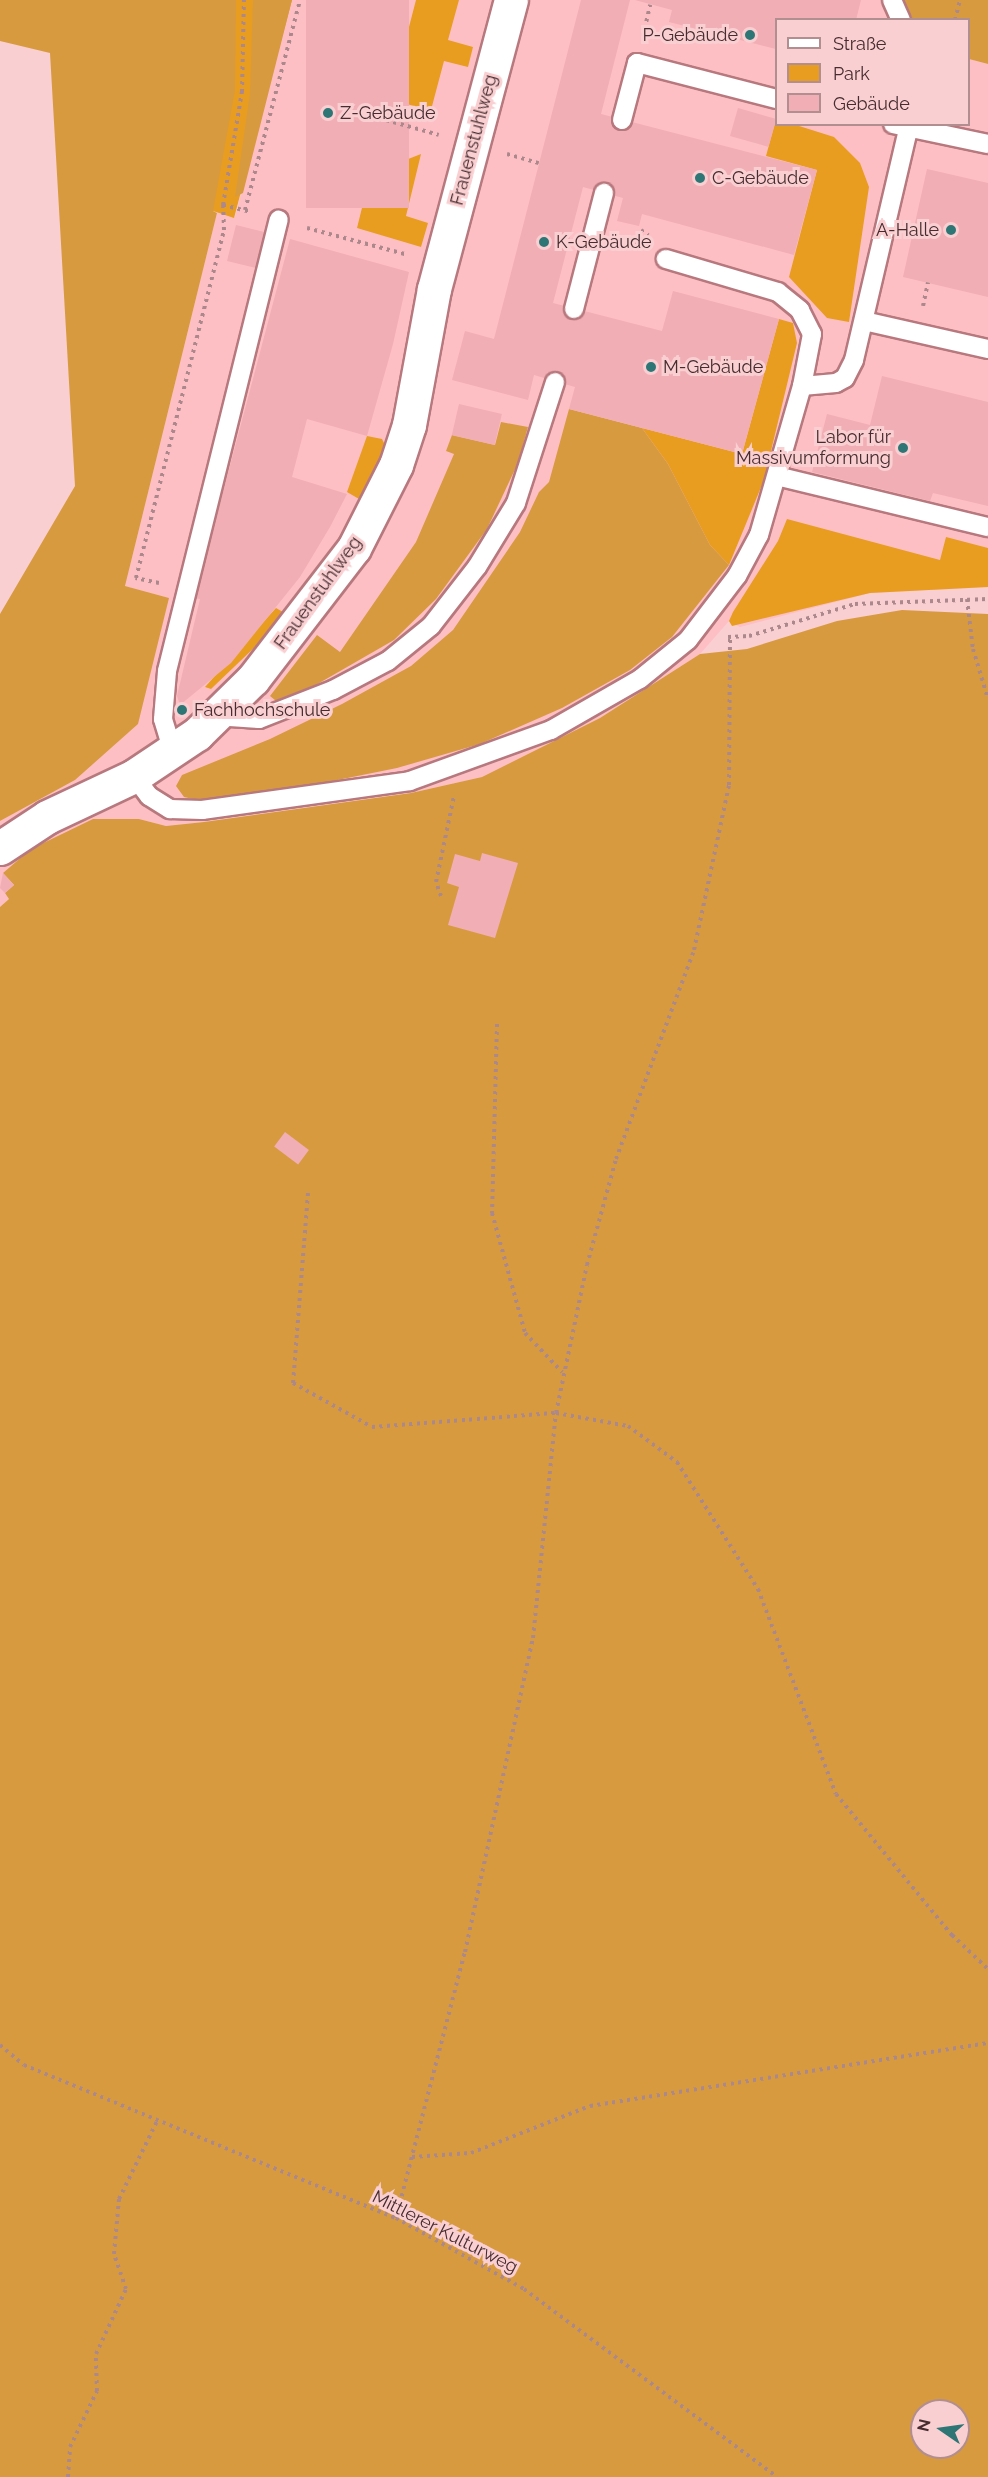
<!DOCTYPE html>
<html>
<head>
<meta charset="utf-8">
<style>
	body { margin:0 }
	#map { position:relative; width:988px; height:2477px; overflow:hidden; background:#f9cfd2; font-family:Raleway,sans-serif }
	div>[style] { position:absolute }
	.built>* { inset:0; background:#fdbfc4 }
	.green>* { inset:0; background:#e89d20 }
	.forest>* { inset:0; background:#d89a3f }
	.building>* { inset:0; background:#f1aeb4; transform-origin:0 0 }
	.path>* { height:4px; margin-top:-2px; transform-origin:0; background:repeating-linear-gradient(90deg,#ab888b 0 3px,transparent 0 7.5px) }
	.roads { filter:drop-shadow(2px 0 #b7787e) drop-shadow(-2px 0 #b7787e) drop-shadow(0 2px #b7787e) drop-shadow(0 -2px #b7787e) }
	.service>* { height:18px; margin:-9px; padding:0 9px; transform-origin:9px; border-radius:9px; background:#fff }
	.minor>* { height:33px; margin:-16.5px; padding:0 16.5px; transform-origin:16.5px; border-radius:16.5px; background:#fff }
	.dots>* { width:16px; height:16px; translate:-50% -50%; box-sizing:border-box; border:3px solid #f9cfd2; border-radius:50% }
	span { translate:-50% -50%; white-space:nowrap; text-align:center; line-height:1.15; -webkit-text-stroke:6px #f9cfd2; paint-order:stroke }
	.poi-label { font-size:18px; color:#462c2e }
	.right { translate:-100% -50%; text-align:right }
	.left { translate:0 -50%; text-align:left }
	.street-label { font-size:18px; color:#462c2e }
	.legend { position:absolute; left:775px; top:18px; width:195px; height:108px; box-sizing:border-box; background:#f9cfd2; border:2px solid #b18e90; margin:0; padding:8px 10px; list-style:none; font-size:18px; color:#462c2e }
	.legend li { display:flex; align-items:center; gap:12px; height:30px }
	.legend b { width:30px; border:2px solid #b18e90 }
	.north { position:absolute; left:910px; top:2399px; width:60px; height:60px; box-sizing:border-box; background:#f9cfd2; border:2px solid #b18e90; border-radius:50%; rotate:283deg; font-size:16px; font-weight:700; line-height:24px; text-align:center; color:#462c2e }
	.north::after { content:''; display:block; margin:auto; width:21px; height:27px; background:#2d7675; clip-path:polygon(50% 0,100% 100%,50% 72%,0 100%) }
</style>
</head>
<body>
<div id="map">
	<div class="built">
		<div style="clip-path:polygon(292px 0,900px 0,909px 19px,776px 20px,776px 124px,968px 124px,969px 59px,988px 64px,988px 587px,870px 593px,740px 627px,729px 621px,700px 654px,600px 718px,482px 777px,411px 793px,204px 822px,166px 826px,139px 819px,93px 819px,4px 873px,14px 885px,9px 899px,0 907px,0 821px,75px 780px,168px 598px,125px 586px,217px 213px,235px 217px)"></div>
	</div>
	<div class="green">
		<div style="clip-path:polygon(0 0,292px 0,234px 218px,213px 211px)"></div>
		<div style="clip-path:polygon(416px 0,459px 0,448px 40px,473px 47px,468px 67px,444px 61px,431px 110px,390px 100px)"></div>
		<div style="clip-path:polygon(776px 119px,776px 124px,796px 125px,834px 137px,860px 163px,869px 187px,849px 322px,827px 318px,789px 277px,817px 170px,766px 156px)"></div>
		<div style="clip-path:polygon(378px 143px,387px 145px,398px 163px,421px 154px,406px 216px,428px 223px,421px 247px,357px 228px)"></div>
		<div style="clip-path:polygon(779px 319px,793px 323px,797px 343px,764px 480px,729px 565px,710px 545px,668px 464px,642px 428px,742px 454px)"></div>
		<div style="clip-path:polygon(367px 436px,382px 439px,386px 447px,359px 499px,347px 492px)"></div>
		<div style="clip-path:polygon(787px 519px,940px 560px,946px 537px,988px 548px,988px 587px,870px 593px,732px 626px,729px 621px,733px 612px,778px 541px)"></div>
		<div style="clip-path:polygon(276px 608px,283px 612px,258px 644px,211px 689px,205px 687px)"></div>
	</div>
	<div class="forest">
		<div style="clip-path:polygon(0 0,236px 0,235px 90px,213px 211px,217px 213px,125px 586px,169px 598px,138px 724px,75px 780px,0 821px,0 614px,75px 486px,50px 53px,0 41px)"></div>
		<div style="clip-path:polygon(253px 0,292px 0,243px 193px,235px 197px,250px 93px)"></div>
		<div style="clip-path:polygon(900px 0,988px 0,988px 64px,969px 59px,968px 20px,909px 19px)"></div>
		<div style="clip-path:polygon(569px 409px,642px 428px,668px 464px,710px 545px,729px 565px,672px 637px,630px 670px,562px 708px,480px 744px,397px 768px,288px 790px,202px 801px,184px 797px,176px 786px,182px 775px,270px 739px,342px 704px,411px 666px,453px 630px,520px 532px,539px 492px,549px 482px)"></div>
		<div style="clip-path:polygon(501px 422px,528px 427px,518px 463px,487px 529px,436px 599px,394px 640px,281px 705px,270px 696px,317px 635px,340px 652px,416px 542px,454px 454px,446px 451px,452px 435px,495px 445px)"></div>
		<div style="clip-path:polygon(evenodd,902px 610px,988px 614px,988px 2477px,0 2477px,0 907px,9px 899px,5px 893px,14px 885px,3px 873px,31px 849px,93px 819px,139px 819px,166px 826px,204px 822px,411px 793px,482px 777px,600px 718px,700px 654px,747px 649px,837px 621px,902px 610px,922px 2411px,958px 2411px,958px 2447px,922px 2447px,922px 2411px)"></div>
	</div>
	<div class="building">
		<div style="left:306px;top:0;width:103px;height:208px"></div>
		<div style="clip-path:polygon(581px 0,630px 0,601px 114px,817px 170px,794px 255px,642px 214px,639px 226px,617px 221px,623px 198px,583px 187px,553px 303px,662px 331px,673px 291px,779px 319px,742px 454px,569px 409px,575px 387px,534px 375px,528px 400px,452px 380px,465px 331px,494px 339px)"></div>
		<div style="clip-path:polygon(635px 0,861px 0,856px 20px,776px 20px,776px 49px,669px 22px,672px 10px)"></div>
		<div style="left:738px;top:108px;width:40px;height:29px;rotate:16deg"></div>
		<div style="clip-path:polygon(927px 169px,988px 183px,988px 297px,903px 277px)"></div>
		<div style="left:236px;top:225px;width:30px;height:37px;rotate:14deg"></div>
		<div style="clip-path:polygon(290px 239px,409px 272px,393px 344px,367px 436px,307px 419px,292px 477px,347px 494px,330px 527px,300px 577px,231px 663px,180px 705px,177px 696px,200px 599px,195px 598px)"></div>
		<div style="clip-path:polygon(882px 376px,988px 402px,988px 506px,933px 493px,930px 501px,812px 472px,827px 414px,870px 425px)"></div>
		<div style="left:459px;top:404px;width:44px;height:32px;rotate:13deg"></div>
		<div style="clip-path:polygon(482px 853px,518px 863px,495px 938px,448px 925px,459px 887px,447px 883px,455px 854px,480px 861px)"></div>
		<div style="clip-path:polygon(3px 873px,14px 885px,5px 893px,0 888px)"></div>
		<div style="left:285px;top:1132px;width:30px;height:18px;rotate:37deg"></div>
	</div>
	<div class="path">
		<div style="left:955px;top:20px;width:21px;rotate:-76deg"></div>
		<div style="left:643px;top:36px;width:32px;rotate:-77deg"></div>
		<div style="left:379px;top:118px;width:62px;rotate:15.8deg"></div>
		<div style="left:507px;top:154px;width:33px;rotate:16deg"></div>
		<div style="left:223px;top:205px;width:29px;rotate:14deg"></div>
		<div style="left:245px;top:210px;width:217px;rotate:-75.3deg"></div>
		<div style="left:307px;top:228px;width:101px;rotate:14.9deg"></div>
		<div style="left:620px;top:241px;width:18px;rotate:13deg"></div>
		<div style="left:638px;top:245px;width:15px;rotate:-79deg"></div>
		<div style="left:641px;top:230px;width:9px;rotate:36deg"></div>
		<div style="left:923px;top:306px;width:24px;rotate:-78deg"></div>
		<div style="left:159px;top:583px;width:24px;rotate:-168deg"></div>
		<div style="left:136px;top:578px;width:359px;rotate:-75.8deg"></div>
		<div style="left:224px;top:230px;width:25px;rotate:-92deg"></div>
		<div style="left:223px;top:205px;width:115px;rotate:-80.5deg"></div>
		<div style="left:242px;top:92px;width:92px;rotate:-88.8deg"></div>
		<div style="left:967px;top:599px;width:50px;rotate:83.2deg"></div>
		<div style="left:973px;top:649px;width:52px;rotate:73.3deg"></div>
		<div style="left:728px;top:637px;width:21px;rotate:-3deg"></div>
		<div style="left:749px;top:636px;width:111px;rotate:-16.8deg"></div>
		<div style="left:855px;top:604px;width:133px;rotate:-2.2deg"></div>
		<div style="left:441px;top:896px;width:15px;rotate:-110deg"></div>
		<div style="left:436px;top:882px;width:88px;rotate:-78.2deg"></div>
		<div style="left:497px;top:1024px;width:189px;rotate:91.5deg"></div>
		<div style="left:492px;top:1213px;width:124px;rotate:74.6deg"></div>
		<div style="left:525px;top:1333px;width:54px;rotate:46.5deg"></div>
		<div style="left:308px;top:1193px;width:191px;rotate:94.5deg"></div>
		<div style="left:293px;top:1383px;width:90px;rotate:29.1deg"></div>
		<div style="left:372px;top:1427px;width:185px;rotate:-4.4deg"></div>
		<div style="left:556px;top:1413px;width:73px;rotate:10.2deg"></div>
		<div style="left:628px;top:1426px;width:61px;rotate:36.3deg"></div>
		<div style="left:677px;top:1462px;width:151px;rotate:57.5deg"></div>
		<div style="left:758px;top:1589px;width:219px;rotate:69.2deg"></div>
		<div style="left:836px;top:1794px;width:183px;rotate:50.6deg"></div>
		<div style="left:952px;top:1935px;width:50px;rotate:43.4deg"></div>
		<div style="left:0;top:2045px;width:31px;rotate:40deg"></div>
		<div style="left:24px;top:2065px;width:402px;rotate:22.4deg"></div>
		<div style="left:396px;top:2218px;width:146px;rotate:29deg"></div>
		<div style="left:524px;top:2289px;width:315px;rotate:36.6deg"></div>
		<div style="left:412px;top:2157px;width:59px;rotate:-3.9deg"></div>
		<div style="left:471px;top:2153px;width:128px;rotate:-21.6deg"></div>
		<div style="left:590px;top:2106px;width:403px;rotate:-9deg"></div>
		<div style="left:396px;top:2218px;width:275px;rotate:-75.5deg"></div>
		<div style="left:465px;top:1952px;width:321px;rotate:-77.8deg"></div>
		<div style="left:533px;top:1638px;width:226px;rotate:-84.2deg"></div>
		<div style="left:556px;top:1413px;width:151px;rotate:-78.2deg"></div>
		<div style="left:587px;top:1265px;width:110px;rotate:-74.7deg"></div>
		<div style="left:616px;top:1159px;width:223px;rotate:-69.5deg"></div>
		<div style="left:694px;top:950px;width:169px;rotate:-78deg"></div>
		<div style="left:729px;top:785px;width:148px;rotate:-89.6deg"></div>
		<div style="left:68px;top:2477px;width:30px;rotate:-86deg"></div>
		<div style="left:70px;top:2447px;width:62px;rotate:-64.3deg"></div>
		<div style="left:97px;top:2391px;width:37px;rotate:-92deg"></div>
		<div style="left:96px;top:2354px;width:72px;rotate:-65.2deg"></div>
		<div style="left:126px;top:2289px;width:37px;rotate:-109deg"></div>
		<div style="left:114px;top:2254px;width:55px;rotate:-84.8deg"></div>
		<div style="left:119px;top:2199px;width:87px;rotate:-64deg"></div>
	</div>
	<div class="roads">
		<div class="service">
			<div style="left:892px;top:0;width:22px;rotate:66deg"></div>
			<div style="left:622px;top:120px;width:59px;rotate:-75.3deg"></div>
			<div style="left:637px;top:63px;width:144px;rotate:14.5deg"></div>
			<div style="left:893px;top:124px;width:97px;rotate:11.9deg"></div>
			<div style="left:574px;top:309px;width:120px;rotate:-75.5deg"></div>
			<div style="left:864px;top:321px;width:127px;rotate:12.7deg"></div>
			<div style="left:802px;top:386px;width:34px;rotate:-5deg"></div>
			<div style="left:836px;top:383px;width:10px;rotate:-29deg"></div>
			<div style="left:845px;top:378px;width:20px;rotate:-63deg"></div>
			<div style="left:854px;top:360px;width:232px;rotate:-76.8deg"></div>
			<div style="left:907px;top:134px;width:13px;rotate:-51deg"></div>
			<div style="left:777px;top:476px;width:217px;rotate:13.6deg"></div>
			<div style="left:215px;top:716px;width:44px;rotate:3.9deg"></div>
			<div style="left:259px;top:719px;width:79px;rotate:-21.4deg"></div>
			<div style="left:333px;top:690px;width:62px;rotate:-27.8deg"></div>
			<div style="left:388px;top:661px;width:55px;rotate:-39.1deg"></div>
			<div style="left:431px;top:626px;width:75px;rotate:-52.1deg"></div>
			<div style="left:477px;top:567px;width:75px;rotate:-58.6deg"></div>
			<div style="left:516px;top:503px;width:127px;rotate:-72.1deg"></div>
			<div style="left:173px;top:752px;width:34px;rotate:-107deg"></div>
			<div style="left:163px;top:719px;width:48px;rotate:-85.2deg"></div>
			<div style="left:167px;top:671px;width:465px;rotate:-76.1deg"></div>
			<div style="left:134px;top:776px;width:25px;rotate:53deg"></div>
			<div style="left:149px;top:796px;width:25px;rotate:32deg"></div>
			<div style="left:170px;top:809px;width:32px;rotate:2deg"></div>
			<div style="left:202px;top:810px;width:210px;rotate:-7.9deg"></div>
			<div style="left:410px;top:781px;width:150px;rotate:-19.9deg"></div>
			<div style="left:551px;top:730px;width:103px;rotate:-29.8deg"></div>
			<div style="left:640px;top:679px;width:62px;rotate:-39.1deg"></div>
			<div style="left:688px;top:640px;width:81px;rotate:-52.6deg"></div>
			<div style="left:737px;top:576px;width:47px;rotate:-61.8deg"></div>
			<div style="left:759px;top:535px;width:155px;rotate:-73.9deg"></div>
			<div style="left:802px;top:386px;width:53px;rotate:-79.1deg"></div>
			<div style="left:812px;top:334px;width:27px;rotate:-117deg"></div>
			<div style="left:800px;top:310px;width:28px;rotate:-141deg"></div>
			<div style="left:778px;top:292px;width:117px;rotate:-163.6deg"></div>
		</div>
		<div class="minor">
			<div style="left:0;top:848px;width:56px;rotate:-33.4deg"></div>
			<div style="left:47px;top:817px;width:96px;rotate:-25.2deg"></div>
			<div style="left:134px;top:776px;width:76px;rotate:-33.7deg"></div>
			<div style="left:197px;top:734px;width:78px;rotate:-44.5deg"></div>
			<div style="left:253px;top:679px;width:165px;rotate:-52.4deg"></div>
			<div style="left:354px;top:548px;width:93px;rotate:-63.2deg"></div>
			<div style="left:396px;top:465px;width:42px;rotate:-72deg"></div>
			<div style="left:409px;top:425px;width:138px;rotate:-79.6deg"></div>
			<div style="left:434px;top:289px;width:299px;rotate:-75.1deg"></div>
		</div>
	</div>
	<div class="dots">
		<div style="left:750px;top:35px;background:#2d7675"></div>
		<div style="left:328px;top:113px;background:#2d7675"></div>
		<div style="left:700px;top:178px;background:#2d7675"></div>
		<div style="left:951px;top:230px;background:#2d7675"></div>
		<div style="left:544px;top:242px;background:#2d7675"></div>
		<div style="left:651px;top:367px;background:#2d7675"></div>
		<div style="left:903px;top:448px;background:#2d7675"></div>
		<div style="left:182px;top:710px;background:#2d7675"></div>
	</div>
	<div class="poi-label">
		<span class="right" style="left:738px;top:35px">P-Gebäude</span>
		<span class="left" style="left:340px;top:113px">Z-Gebäude</span>
		<span class="left" style="left:712px;top:178px">C-Gebäude</span>
		<span class="right" style="left:939px;top:230px">A-Halle</span>
		<span class="left" style="left:556px;top:242px">K-Gebäude</span>
		<span class="left" style="left:663px;top:367px">M-Gebäude</span>
		<span class="right" style="left:891px;top:448px">Labor für<br>Massivumformung</span>
		<span class="left" style="left:194px;top:710px">Fachhochschule</span>
	</div>
	<div class="street-label">
		<span style="left:474px;top:140px;rotate:-75deg">Frauenstuhlweg</span>
		<span style="left:318px;top:593px;rotate:-54deg">Frauenstuhlweg</span>
		<span style="left:445px;top:2232px;rotate:27deg">Mittlerer Kulturweg</span>
	</div>
	<ul class="legend">
	<li><b style="height:8px;background:#fff"></b>Straße</li>
	<li><b style="height:16px;background:#e89d20"></b>Park</li>
	<li><b style="height:16px;background:#f1aeb4"></b>Gebäude</li>
	</ul>
	<div class="north">N</div>
</div>
</body>
</html>
